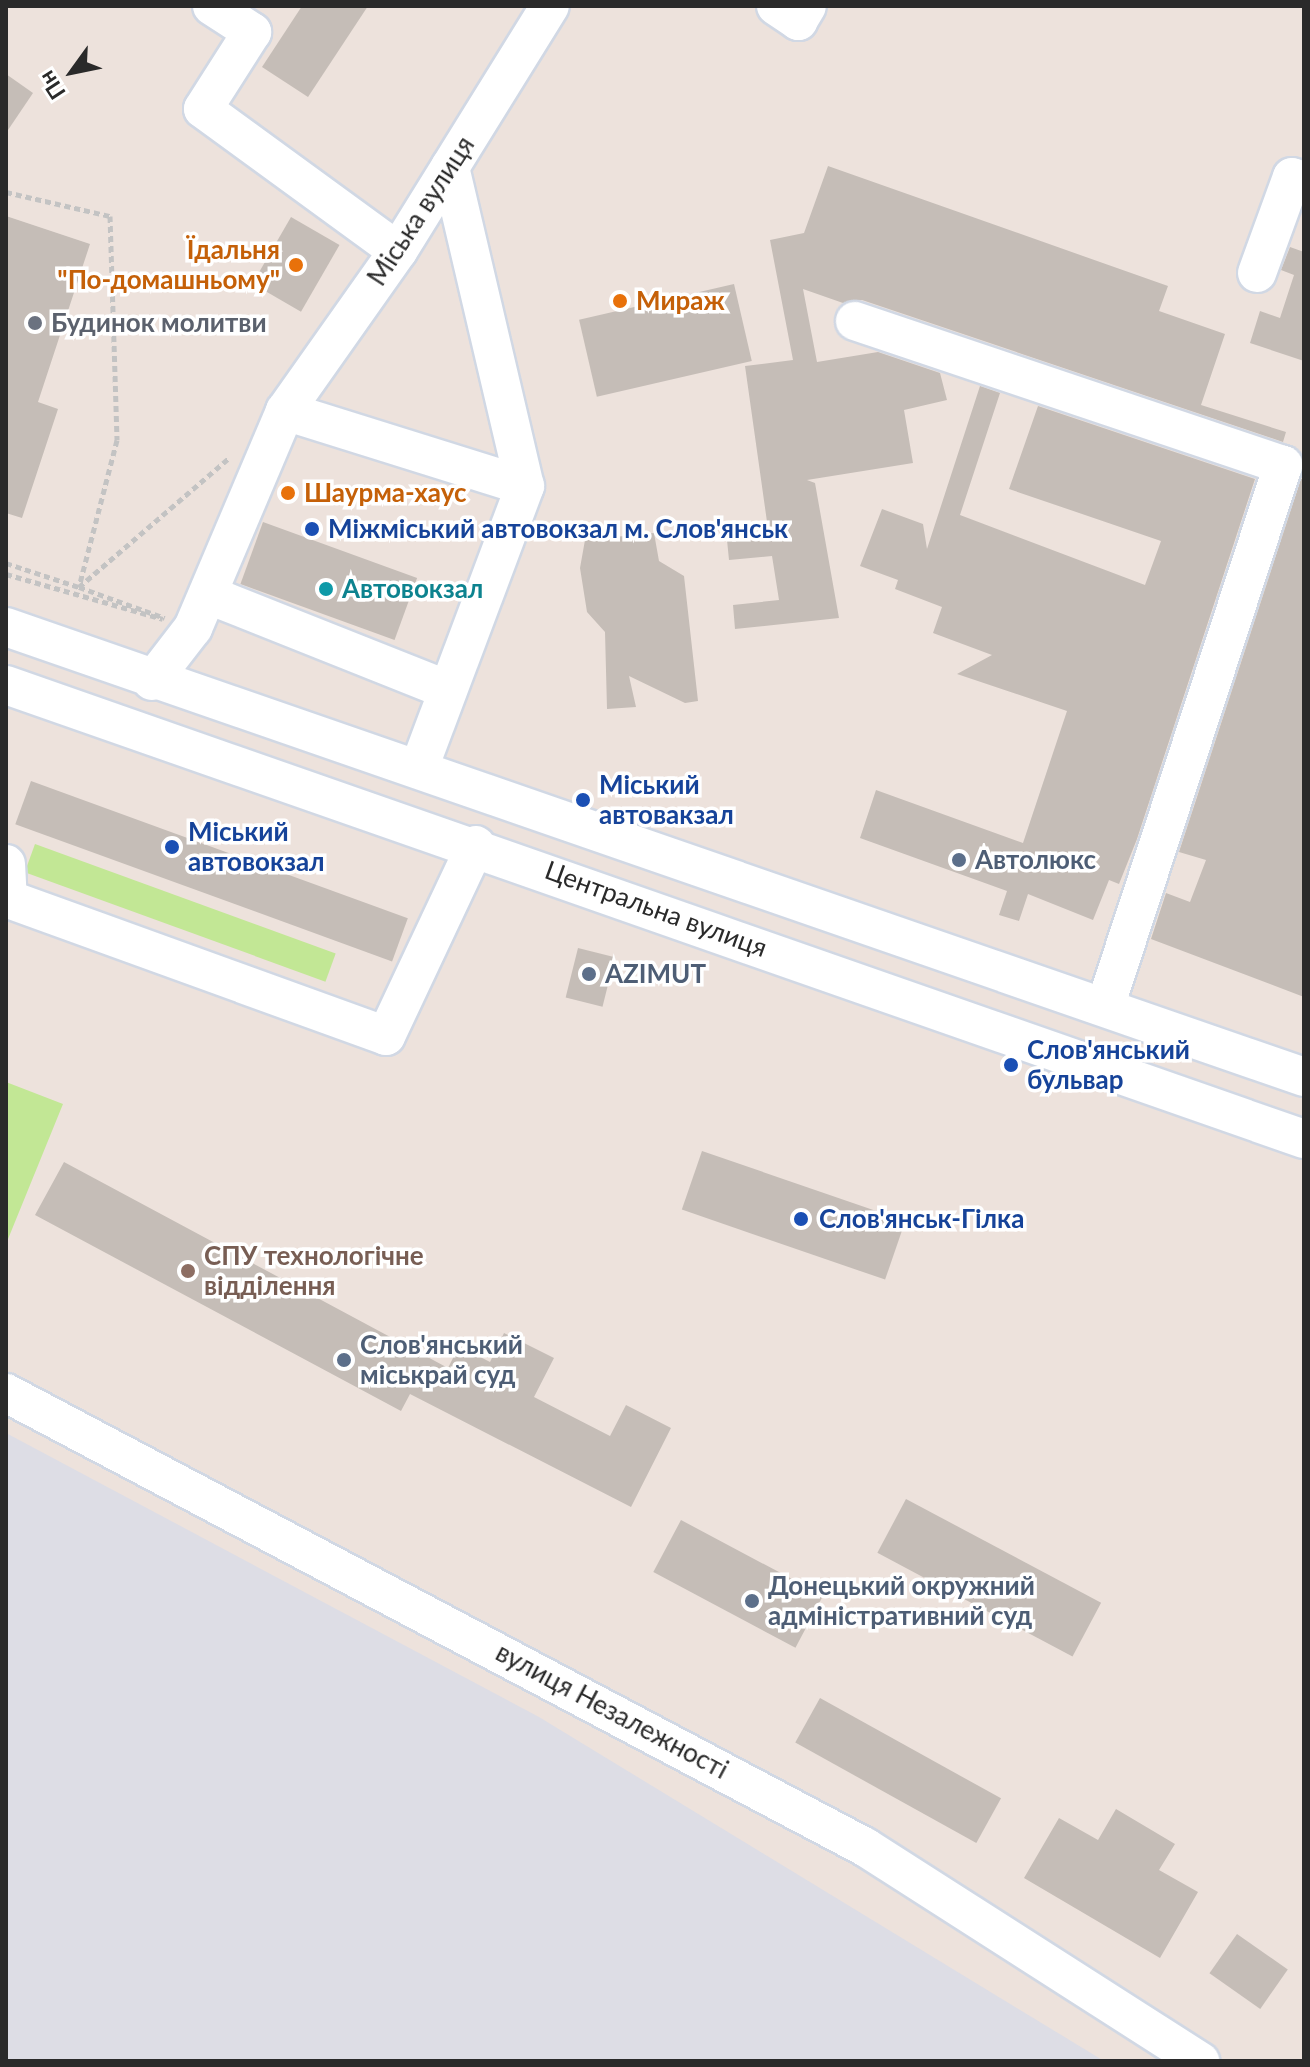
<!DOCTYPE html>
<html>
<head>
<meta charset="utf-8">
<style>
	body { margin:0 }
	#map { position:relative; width:1310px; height:2067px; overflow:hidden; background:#ede2dc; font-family:Lato,sans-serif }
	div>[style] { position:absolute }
	.industrial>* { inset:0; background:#dddde5 }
	.green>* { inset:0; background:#c2e795; transform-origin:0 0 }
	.building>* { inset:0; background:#c5bdb7; transform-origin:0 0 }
	.path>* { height:5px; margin-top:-2.5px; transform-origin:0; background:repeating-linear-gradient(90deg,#c3c3c3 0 6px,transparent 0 10px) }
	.roads { filter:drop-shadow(2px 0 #d1d8e4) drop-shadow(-2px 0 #d1d8e4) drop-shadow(0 2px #d1d8e4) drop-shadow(0 -2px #d1d8e4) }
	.minor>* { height:38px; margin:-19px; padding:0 19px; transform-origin:19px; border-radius:19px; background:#fff }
	.dots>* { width:22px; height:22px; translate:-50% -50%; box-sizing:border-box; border:4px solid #fff; border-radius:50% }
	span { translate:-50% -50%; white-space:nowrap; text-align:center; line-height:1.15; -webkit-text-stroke:7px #fff; paint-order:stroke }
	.street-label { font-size:26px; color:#2a2a2a }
	.food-label { font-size:26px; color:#c56008; font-weight:700 }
	.right { translate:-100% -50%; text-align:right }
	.left { translate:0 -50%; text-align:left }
	.worship-label { font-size:26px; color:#5b616d; font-weight:700 }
	.transit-label { font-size:26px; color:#164399; font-weight:700 }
	.culture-label { font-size:26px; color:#0d838f; font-weight:700 }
	.service-label { font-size:26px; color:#4e5e75; font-weight:700 }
	.education-label { font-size:26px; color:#785e54; font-weight:700 }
	.frame { position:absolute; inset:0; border:8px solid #2a2a2a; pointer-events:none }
	.north { position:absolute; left:32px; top:32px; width:80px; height:80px; -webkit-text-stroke:6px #fff; paint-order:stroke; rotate:237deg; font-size:22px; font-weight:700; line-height:32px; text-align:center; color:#2a2a2a }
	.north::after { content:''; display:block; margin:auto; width:28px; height:36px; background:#2a2a2a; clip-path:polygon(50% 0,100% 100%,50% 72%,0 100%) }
</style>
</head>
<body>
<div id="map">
	<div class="industrial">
		<div style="clip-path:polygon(6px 1433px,539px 1717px,1104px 2061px,6px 2061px)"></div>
	</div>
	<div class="green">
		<div style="left:35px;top:844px;width:320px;height:30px;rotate:20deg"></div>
		<div style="clip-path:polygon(6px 1082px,63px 1104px,6px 1244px)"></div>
	</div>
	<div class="building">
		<div style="clip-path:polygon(302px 6px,368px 6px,308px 97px,262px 67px)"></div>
		<div style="clip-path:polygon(6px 74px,33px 93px,6px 133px)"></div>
		<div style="clip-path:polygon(828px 166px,1168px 286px,1159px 311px,1225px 334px,1201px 405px,1286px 432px,1283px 442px,862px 300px,843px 303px,803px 289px,817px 362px,878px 352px,940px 373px,947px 400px,904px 410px,913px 463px,807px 480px,815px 483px,839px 618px,735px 629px,733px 605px,779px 600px,772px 556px,729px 560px,727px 540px,769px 536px,745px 366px,793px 360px,770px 240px,804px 233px)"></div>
		<div style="clip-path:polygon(6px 216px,90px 244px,38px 402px,58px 409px,22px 518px,6px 513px)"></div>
		<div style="left:291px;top:217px;width:56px;height:77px;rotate:30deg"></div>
		<div style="clip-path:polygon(1290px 247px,1304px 252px,1304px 361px,1250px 343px,1260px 311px,1280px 318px,1294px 275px,1281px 270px)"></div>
		<div style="left:734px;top:284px;width:79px;height:159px;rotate:77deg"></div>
		<div style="clip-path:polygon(980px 386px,1000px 393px,960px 515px,1145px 585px,1161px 541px,1009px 489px,1038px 406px,1255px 479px,1137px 839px,1119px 884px,1109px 880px,1093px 920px,1028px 894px,1019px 921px,999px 915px,1007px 891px,860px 838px,876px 790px,1023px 843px,1067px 711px,957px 674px,992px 655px,933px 633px,942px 607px,895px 589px,898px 580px,860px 566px,882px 509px,923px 524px,927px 549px)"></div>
		<div style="clip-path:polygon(1301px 479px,1304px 480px,1304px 997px,1151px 939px,1166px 893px,1190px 902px,1206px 860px,1179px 852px)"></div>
		<div style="left:263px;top:522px;width:164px;height:66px;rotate:20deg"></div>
		<div style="clip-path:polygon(654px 533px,659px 561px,684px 576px,698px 701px,685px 703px,629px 676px,636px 707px,607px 709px,605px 632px,587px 612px,580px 568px,585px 540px)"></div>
		<div style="left:31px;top:781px;width:401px;height:46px;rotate:20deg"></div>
		<div style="left:578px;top:948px;width:38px;height:51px;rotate:14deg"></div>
		<div style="left:702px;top:1151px;width:215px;height:62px;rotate:19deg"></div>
		<div style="clip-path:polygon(64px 1162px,448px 1368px,459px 1346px,490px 1362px,504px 1333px,554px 1358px,534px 1397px,610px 1436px,626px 1405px,671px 1428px,631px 1507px,410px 1394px,401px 1411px,35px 1215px)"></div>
		<div style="left:906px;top:1499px;width:221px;height:61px;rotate:28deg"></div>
		<div style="left:681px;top:1520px;width:161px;height:59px;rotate:28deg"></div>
		<div style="left:820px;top:1698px;width:207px;height:51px;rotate:29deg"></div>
		<div style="clip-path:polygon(1116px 1809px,1175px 1844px,1159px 1870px,1198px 1892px,1160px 1958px,1024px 1878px,1059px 1818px,1098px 1840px)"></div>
		<div style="left:1237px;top:1934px;width:62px;height:48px;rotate:35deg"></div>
	</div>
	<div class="path">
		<div style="left:6px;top:192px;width:107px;rotate:13deg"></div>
		<div style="left:110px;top:216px;width:224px;rotate:88.2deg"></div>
		<div style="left:117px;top:440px;width:152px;rotate:104.5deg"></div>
		<div style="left:79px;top:587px;width:91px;rotate:19.8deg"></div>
		<div style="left:6px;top:563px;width:77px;rotate:18.2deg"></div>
		<div style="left:79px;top:587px;width:198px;rotate:-40.7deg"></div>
		<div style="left:6px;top:574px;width:163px;rotate:16deg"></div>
	</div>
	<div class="roads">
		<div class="minor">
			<div style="left:212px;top:6px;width:48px;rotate:33deg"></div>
			<div style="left:252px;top:32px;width:91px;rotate:122.5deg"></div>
			<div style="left:203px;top:109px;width:241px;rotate:36.1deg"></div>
			<div style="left:776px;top:6px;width:27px;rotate:34deg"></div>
			<div style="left:798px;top:21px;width:17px;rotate:-59deg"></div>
			<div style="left:450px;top:167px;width:328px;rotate:76.8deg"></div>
			<div style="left:1257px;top:273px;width:102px;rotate:-70deg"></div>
			<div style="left:1292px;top:177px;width:13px;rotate:18deg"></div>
			<div style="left:855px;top:321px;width:452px;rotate:18.6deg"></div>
			<div style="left:1283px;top:465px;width:570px;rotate:108.18deg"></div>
			<div style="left:285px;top:411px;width:196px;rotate:-54.8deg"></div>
			<div style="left:398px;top:251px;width:288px;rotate:-58.2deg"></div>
			<div style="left:209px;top:595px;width:257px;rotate:21.7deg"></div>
			<div style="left:6px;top:627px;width:1374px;rotate:19.12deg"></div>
			<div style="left:152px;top:681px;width:67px;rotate:-52.3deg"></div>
			<div style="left:193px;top:628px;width:236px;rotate:-67deg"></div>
			<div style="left:285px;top:411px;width:251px;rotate:17.4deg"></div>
			<div style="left:525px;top:486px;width:301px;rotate:110.6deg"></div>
			<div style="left:6px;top:685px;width:1375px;rotate:19.28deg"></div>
			<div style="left:6px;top:864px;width:35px;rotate:87deg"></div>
			<div style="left:8px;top:899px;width:402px;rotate:19.9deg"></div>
			<div style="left:386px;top:1036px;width:211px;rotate:-64.8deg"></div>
			<div style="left:6px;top:1393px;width:972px;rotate:27.86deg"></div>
			<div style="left:865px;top:1847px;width:398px;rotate:32.6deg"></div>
		</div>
	</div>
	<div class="dots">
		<div style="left:296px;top:265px;background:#e8710a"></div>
		<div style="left:620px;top:301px;background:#e8710a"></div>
		<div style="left:35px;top:323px;background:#6b7280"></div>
		<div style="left:288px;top:493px;background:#e8710a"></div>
		<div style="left:312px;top:529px;background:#1a4fb4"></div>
		<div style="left:326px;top:589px;background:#0f9aa8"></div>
		<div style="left:583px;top:800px;background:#1a4fb4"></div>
		<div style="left:172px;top:847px;background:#1a4fb4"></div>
		<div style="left:959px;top:860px;background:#5c6f8a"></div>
		<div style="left:589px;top:974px;background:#5c6f8a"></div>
		<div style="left:1011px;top:1065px;background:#1a4fb4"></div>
		<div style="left:801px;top:1219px;background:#1a4fb4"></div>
		<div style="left:188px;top:1271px;background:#8d6e63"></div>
		<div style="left:344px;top:1360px;background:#5c6f8a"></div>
		<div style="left:752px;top:1601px;background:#5c6f8a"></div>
	</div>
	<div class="street-label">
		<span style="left:421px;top:211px;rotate:-57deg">Міська вулиця</span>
		<span style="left:656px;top:909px;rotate:20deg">Центральна вулиця</span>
		<span style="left:612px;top:1711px;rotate:28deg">вулиця Незалежності</span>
	</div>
	<div class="food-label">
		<span class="right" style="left:280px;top:265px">Їдальня<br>"По-домашньому"</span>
		<span class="left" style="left:636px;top:301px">Мираж</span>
		<span class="left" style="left:304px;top:493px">Шаурма-хаус</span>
	</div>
	<div class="worship-label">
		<span class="left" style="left:51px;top:323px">Будинок молитви</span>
	</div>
	<div class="transit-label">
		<span class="left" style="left:328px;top:529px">Міжміський автовокзал м. Слов'янськ</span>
		<span class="left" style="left:599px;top:800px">Міський<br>автовакзал</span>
		<span class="left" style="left:188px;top:847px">Міський<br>автовокзал</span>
		<span class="left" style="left:1027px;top:1065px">Слов'янський<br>бульвар</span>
		<span class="left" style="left:819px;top:1219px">Слов'янськ-Гілка</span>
	</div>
	<div class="culture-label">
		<span class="left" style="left:342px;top:589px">Автовокзал</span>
	</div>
	<div class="service-label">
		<span class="left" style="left:975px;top:860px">Автолюкс</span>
		<span class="left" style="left:605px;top:974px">AZIMUT</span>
		<span class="left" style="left:360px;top:1360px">Слов'янський<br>міськрай суд</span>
		<span class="left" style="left:768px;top:1601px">Донецький окружний<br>адміністративний суд</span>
	</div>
	<div class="education-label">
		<span class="left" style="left:204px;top:1271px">СПУ технологічне<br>відділення</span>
	</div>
	<div class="frame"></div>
	<div class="north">Пн</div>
</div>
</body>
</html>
